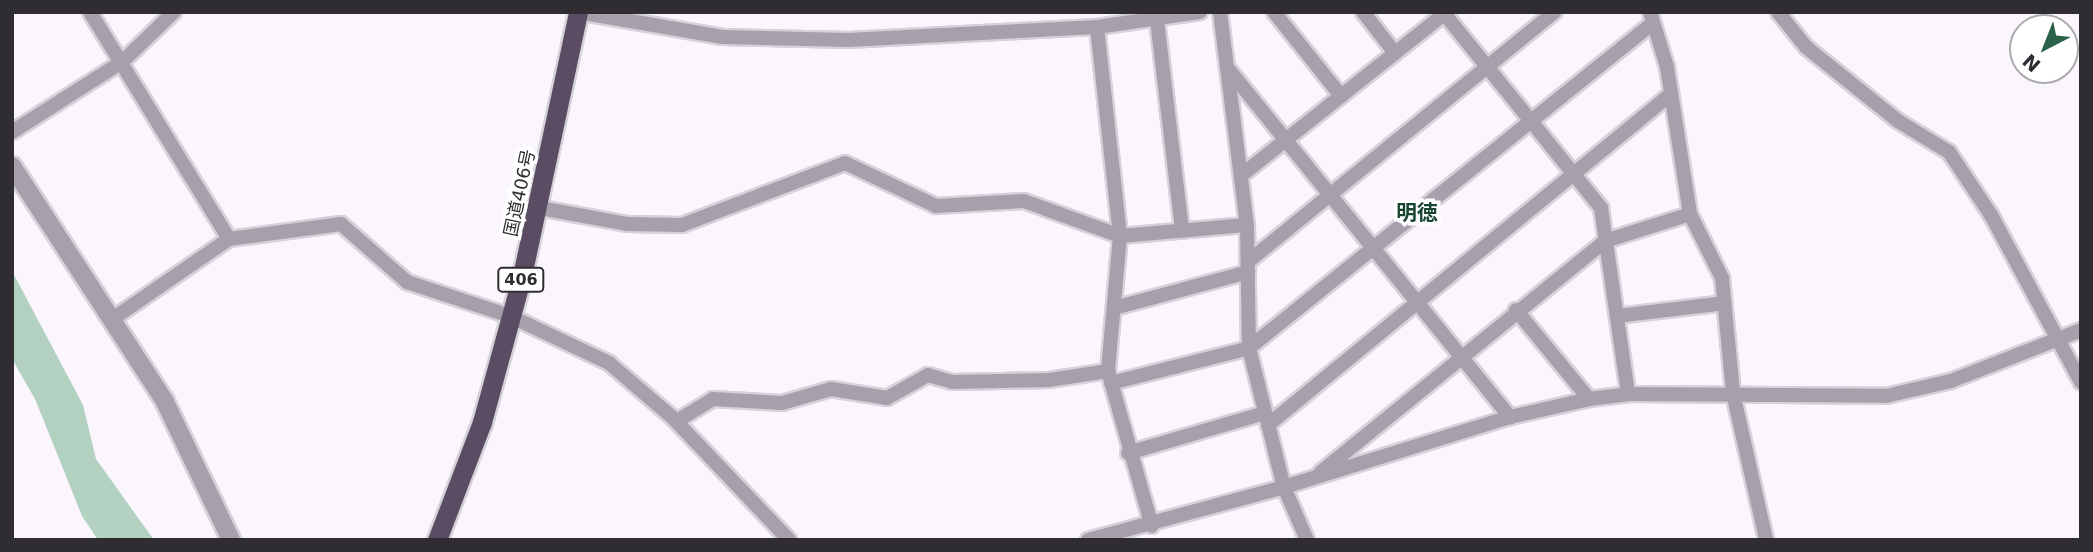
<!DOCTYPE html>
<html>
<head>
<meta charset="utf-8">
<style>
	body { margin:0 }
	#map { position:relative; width:2093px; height:552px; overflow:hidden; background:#fbf6fe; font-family:"DejaVu Sans","Noto Sans JP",sans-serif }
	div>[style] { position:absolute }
	.green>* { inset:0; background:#b3d1c1 }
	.roads { filter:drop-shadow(2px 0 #d6d2d9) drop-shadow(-2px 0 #d6d2d9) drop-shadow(0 2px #d6d2d9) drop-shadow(0 -2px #d6d2d9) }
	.minor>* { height:14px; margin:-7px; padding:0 7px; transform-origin:7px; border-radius:7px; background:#a7a0ac }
	.tertiary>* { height:18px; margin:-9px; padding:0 9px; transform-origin:9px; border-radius:9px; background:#a7a0ac }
	.trunk>* { height:19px; margin:-9.5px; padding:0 9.5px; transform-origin:9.5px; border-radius:9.5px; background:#5a4c62 }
	span { translate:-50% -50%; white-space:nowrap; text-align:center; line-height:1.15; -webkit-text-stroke:7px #fff; paint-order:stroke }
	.shield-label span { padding:2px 5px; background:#fff; border:2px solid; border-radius:5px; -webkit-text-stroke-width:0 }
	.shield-label { font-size:16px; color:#302d32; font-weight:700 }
	.street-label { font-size:18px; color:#302d32 }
	.quarter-label { font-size:21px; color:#194633; font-weight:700 }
	.frame { position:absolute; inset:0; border:14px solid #302d32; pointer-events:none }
	.north { position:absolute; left:2009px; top:14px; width:70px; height:70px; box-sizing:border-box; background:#fff; border:2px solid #acabad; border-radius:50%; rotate:222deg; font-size:19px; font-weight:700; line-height:28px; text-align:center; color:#302d32 }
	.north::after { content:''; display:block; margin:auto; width:24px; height:32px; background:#2a624a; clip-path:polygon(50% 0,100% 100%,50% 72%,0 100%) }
</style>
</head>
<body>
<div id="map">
	<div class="green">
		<div style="clip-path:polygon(12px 271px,83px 405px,96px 459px,154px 540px,98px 540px,82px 516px,35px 399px,12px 359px)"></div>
	</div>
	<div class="roads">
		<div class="minor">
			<div style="left:90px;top:12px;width:266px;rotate:58.5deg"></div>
			<div style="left:578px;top:12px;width:147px;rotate:9.8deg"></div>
			<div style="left:723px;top:37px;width:125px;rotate:1.4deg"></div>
			<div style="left:848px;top:40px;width:249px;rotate:-3deg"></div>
			<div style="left:1097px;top:27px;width:104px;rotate:-8.3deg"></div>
			<div style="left:1220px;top:12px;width:215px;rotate:82.8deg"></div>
			<div style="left:1247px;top:225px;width:123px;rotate:89.1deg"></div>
			<div style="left:1249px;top:348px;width:143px;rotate:75.9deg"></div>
			<div style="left:1284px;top:487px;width:58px;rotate:66.5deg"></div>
			<div style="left:1274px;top:12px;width:107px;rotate:51.4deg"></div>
			<div style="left:1363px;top:12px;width:52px;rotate:52deg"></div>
			<div style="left:1443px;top:12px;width:252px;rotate:51.1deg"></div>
			<div style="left:1601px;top:208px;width:188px;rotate:81.7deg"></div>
			<div style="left:1650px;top:12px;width:58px;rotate:72.8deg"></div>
			<div style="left:1667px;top:67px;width:149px;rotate:81.1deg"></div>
			<div style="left:1690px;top:214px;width:72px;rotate:63.4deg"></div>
			<div style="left:1722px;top:278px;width:116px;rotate:84.5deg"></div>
			<div style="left:1733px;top:393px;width:151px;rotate:77.3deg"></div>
			<div style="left:1778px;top:12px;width:45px;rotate:51.3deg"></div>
			<div style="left:1806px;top:47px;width:118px;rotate:38.8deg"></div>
			<div style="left:1898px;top:121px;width:60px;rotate:31.3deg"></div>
			<div style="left:1949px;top:152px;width:76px;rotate:56.3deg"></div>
			<div style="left:1991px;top:215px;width:190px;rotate:61.7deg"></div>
			<div style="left:1157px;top:20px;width:212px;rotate:83.2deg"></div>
			<div style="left:1097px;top:27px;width:210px;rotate:83.7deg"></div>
			<div style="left:1120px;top:236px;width:136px;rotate:95.1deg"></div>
			<div style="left:1108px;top:371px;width:161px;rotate:74.2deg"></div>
			<div style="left:1229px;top:70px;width:447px;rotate:51deg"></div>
			<div style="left:12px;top:132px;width:130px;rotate:-32.5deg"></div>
			<div style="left:122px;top:62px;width:72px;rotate:-43.9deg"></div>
			<div style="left:1243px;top:174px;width:260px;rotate:-38.5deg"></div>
			<div style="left:540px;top:208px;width:88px;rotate:10.4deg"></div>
			<div style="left:627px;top:224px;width:55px;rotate:1deg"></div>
			<div style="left:682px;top:225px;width:174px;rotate:-20.8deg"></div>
			<div style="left:845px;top:163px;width:101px;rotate:25.3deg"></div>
			<div style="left:936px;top:206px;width:88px;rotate:-3.3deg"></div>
			<div style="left:1024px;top:201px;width:102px;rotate:20deg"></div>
			<div style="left:1120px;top:236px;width:127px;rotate:-5deg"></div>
			<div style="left:1249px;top:261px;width:394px;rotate:-39.2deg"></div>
			<div style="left:1114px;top:308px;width:139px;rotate:-15deg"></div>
			<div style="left:1516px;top:310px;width:115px;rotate:50.6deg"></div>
			<div style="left:1617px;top:316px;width:108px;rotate:-6.9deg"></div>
			<div style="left:111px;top:320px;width:143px;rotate:-34.5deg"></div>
			<div style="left:229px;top:239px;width:113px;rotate:-7.6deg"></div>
			<div style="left:341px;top:224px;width:88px;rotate:41.3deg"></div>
			<div style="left:407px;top:282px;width:108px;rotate:18.3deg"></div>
			<div style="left:510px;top:316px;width:110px;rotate:25.4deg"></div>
			<div style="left:609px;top:363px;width:83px;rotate:40.6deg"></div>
			<div style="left:672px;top:417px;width:170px;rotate:46.4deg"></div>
			<div style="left:1111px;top:383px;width:142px;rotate:-14.2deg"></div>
			<div style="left:1249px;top:348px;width:518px;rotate:-38.82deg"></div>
			<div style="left:677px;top:421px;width:42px;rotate:-31.4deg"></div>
			<div style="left:713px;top:399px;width:69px;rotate:3.3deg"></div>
			<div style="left:782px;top:403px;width:51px;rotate:-15.9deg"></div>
			<div style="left:831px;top:389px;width:57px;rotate:9.1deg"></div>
			<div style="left:887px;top:398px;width:47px;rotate:-29.3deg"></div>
			<div style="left:928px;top:375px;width:25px;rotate:16deg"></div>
			<div style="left:952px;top:382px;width:97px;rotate:-1.2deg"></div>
			<div style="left:1049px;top:380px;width:60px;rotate:-8.7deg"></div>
			<div style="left:1268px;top:425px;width:522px;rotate:-39.4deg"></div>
			<div style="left:1128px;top:453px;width:143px;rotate:-16.3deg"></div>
			<div style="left:1321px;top:472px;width:366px;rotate:-39.1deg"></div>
			<div style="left:1605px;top:241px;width:89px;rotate:-17.6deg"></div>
			<div style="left:1088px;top:540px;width:203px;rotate:-15.1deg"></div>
			<div style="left:1284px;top:487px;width:237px;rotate:-17.2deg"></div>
			<div style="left:1510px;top:417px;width:81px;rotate:-12.8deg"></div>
			<div style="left:1589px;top:399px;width:39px;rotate:-7deg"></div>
			<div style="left:1628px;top:394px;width:258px;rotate:0.4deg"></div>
			<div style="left:1886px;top:396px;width:67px;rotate:-13deg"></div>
			<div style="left:1951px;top:381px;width:140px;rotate:-21.4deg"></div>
		</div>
		<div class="tertiary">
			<div style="left:12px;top:166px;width:281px;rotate:57deg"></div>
			<div style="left:165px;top:402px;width:153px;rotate:64.4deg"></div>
		</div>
		<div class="trunk">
			<div style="left:437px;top:540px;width:126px;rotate:-69.1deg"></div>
			<div style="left:482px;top:422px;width:151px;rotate:-74.7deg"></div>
			<div style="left:522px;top:276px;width:270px;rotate:-78deg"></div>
		</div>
	</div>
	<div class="shield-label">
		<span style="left:521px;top:280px">406</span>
	</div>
	<div class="street-label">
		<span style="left:520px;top:193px;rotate:-78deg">国道406号</span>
	</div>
	<div class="quarter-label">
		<span style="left:1417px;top:213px">明徳</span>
	</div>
	<div class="frame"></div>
	<div class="north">N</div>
</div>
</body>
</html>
